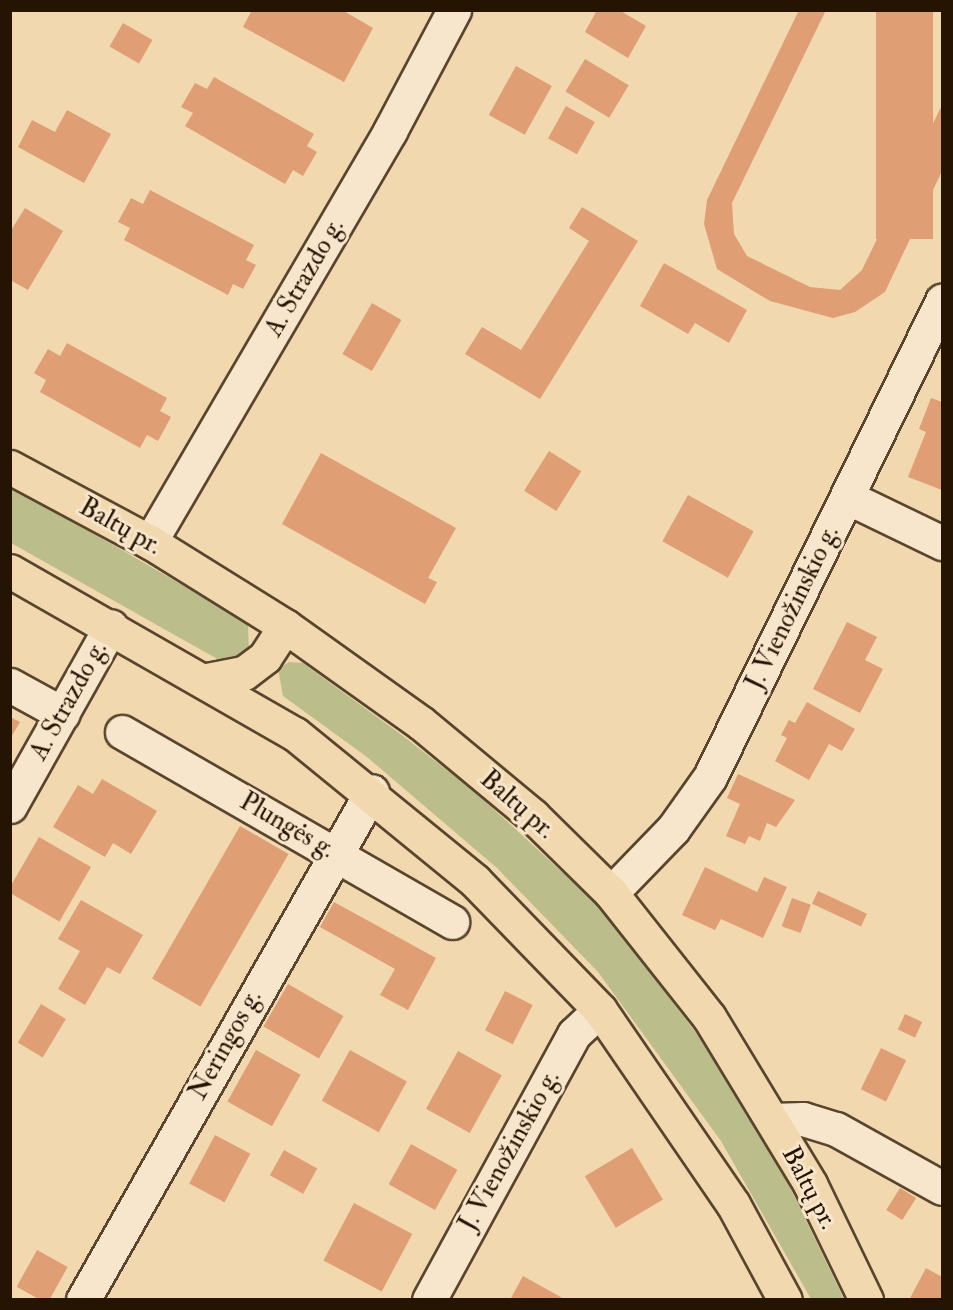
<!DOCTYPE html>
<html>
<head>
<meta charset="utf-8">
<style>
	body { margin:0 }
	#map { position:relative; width:953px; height:1310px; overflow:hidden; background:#f2d8af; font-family:"IM FELL Double Pica",serif }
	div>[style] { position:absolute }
	.green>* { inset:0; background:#bbbe8a }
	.building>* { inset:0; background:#df9e74; transform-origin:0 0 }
	.roads { filter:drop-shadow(2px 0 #59452e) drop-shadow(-2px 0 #59452e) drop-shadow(0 2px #59452e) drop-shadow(0 -2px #59452e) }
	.minor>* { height:33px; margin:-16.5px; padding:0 16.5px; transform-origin:16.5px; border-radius:16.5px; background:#f7e6cb }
	.major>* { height:33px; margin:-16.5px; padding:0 16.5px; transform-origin:16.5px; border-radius:16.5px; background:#f2d8af }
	span { translate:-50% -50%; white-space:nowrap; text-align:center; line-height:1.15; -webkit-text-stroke:6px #f7e6cb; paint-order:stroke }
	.street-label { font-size:26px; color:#261403 }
	.frame { position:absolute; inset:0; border:12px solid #261403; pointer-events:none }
</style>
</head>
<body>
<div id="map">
	<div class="green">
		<div style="clip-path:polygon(11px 486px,248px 623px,249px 656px,221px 661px,11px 543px)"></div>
		<div style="clip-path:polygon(289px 662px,303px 663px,403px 736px,474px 791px,600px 907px,723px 1068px,772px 1150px,844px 1299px,811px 1299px,721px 1141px,598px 972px,497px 868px,367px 757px,283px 696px,278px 669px)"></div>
	</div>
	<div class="building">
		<div style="clip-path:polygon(252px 10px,342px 10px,373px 28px,344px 82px,243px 27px)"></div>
		<div style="clip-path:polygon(597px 10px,619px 10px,646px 26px,628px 58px,585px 32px)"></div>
		<div style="clip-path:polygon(799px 10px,826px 10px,732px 203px,734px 234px,747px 256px,810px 287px,840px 290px,862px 270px,942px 105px,942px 171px,885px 292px,855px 312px,833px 318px,770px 301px,717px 269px,704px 224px,707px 200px)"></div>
		<div style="left:876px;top:10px;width:57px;height:229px"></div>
		<div style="left:123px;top:23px;width:34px;height:27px;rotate:30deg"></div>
		<div style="left:585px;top:59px;width:51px;height:38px;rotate:31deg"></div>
		<div style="left:516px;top:66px;width:41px;height:56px;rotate:29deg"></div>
		<div style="clip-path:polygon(214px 77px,314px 134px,307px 146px,317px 152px,303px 176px,293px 170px,285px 184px,185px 126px,193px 113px,181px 107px,195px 83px,207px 89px)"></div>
		<div style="left:566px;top:106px;width:33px;height:37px;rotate:29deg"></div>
		<div style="clip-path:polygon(67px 110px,111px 134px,84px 183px,18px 147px,32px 120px,55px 132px)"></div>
		<div style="clip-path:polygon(150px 190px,254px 245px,246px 260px,256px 265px,243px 289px,233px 284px,228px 295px,124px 240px,130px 228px,118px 222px,131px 198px,143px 204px)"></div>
		<div style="clip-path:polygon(582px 207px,638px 241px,540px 399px,465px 354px,482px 327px,521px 350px,589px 241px,569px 228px)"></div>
		<div style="clip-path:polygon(25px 208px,63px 231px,28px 290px,10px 280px,10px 232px)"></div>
		<div style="clip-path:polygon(664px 263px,747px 310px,729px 343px,695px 323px,688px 334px,640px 306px)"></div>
		<div style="left:372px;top:303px;width:34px;height:59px;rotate:30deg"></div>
		<div style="clip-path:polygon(67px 343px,167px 398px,160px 411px,171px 417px,158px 441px,147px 435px,140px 448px,40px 392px,46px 380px,34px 373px,48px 349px,60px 356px)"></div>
		<div style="clip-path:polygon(931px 398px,942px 402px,942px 490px,908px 477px,926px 432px,919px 429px)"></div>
		<div style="left:549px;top:451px;width:38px;height:47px;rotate:32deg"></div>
		<div style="clip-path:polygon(321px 453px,456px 528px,428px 578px,437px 582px,425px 604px,282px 524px)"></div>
		<div style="left:688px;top:495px;width:75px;height:53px;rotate:29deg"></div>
		<div style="clip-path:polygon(847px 622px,877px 637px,865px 660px,883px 669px,860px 713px,813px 689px)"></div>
		<div style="clip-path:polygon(807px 702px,855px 729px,842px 751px,829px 744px,809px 780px,775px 761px,787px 738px,781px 735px,789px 720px,795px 723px)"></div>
		<div style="clip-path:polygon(10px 717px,20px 722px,10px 739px)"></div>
		<div style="clip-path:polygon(738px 774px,795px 800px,776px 827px,767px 823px,760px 841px,749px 836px,745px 844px,726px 836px,740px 804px,727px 798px)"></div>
		<div style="clip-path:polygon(102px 779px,157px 811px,131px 854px,113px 843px,105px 857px,53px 827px,78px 785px,93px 794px)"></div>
		<div style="left:240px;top:826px;width:56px;height:176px;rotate:30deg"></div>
		<div style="left:39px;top:837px;width:60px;height:63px;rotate:30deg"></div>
		<div style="clip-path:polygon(705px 867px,757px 892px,764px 877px,787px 887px,763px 938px,721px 919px,715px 930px,682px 915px)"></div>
		<div style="left:818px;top:891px;width:54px;height:14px;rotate:25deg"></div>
		<div style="left:792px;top:898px;width:20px;height:30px;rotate:20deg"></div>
		<div style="clip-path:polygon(81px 900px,143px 935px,120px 974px,107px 967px,85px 1005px,58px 989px,80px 951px,58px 939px)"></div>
		<div style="clip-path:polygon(334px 902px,436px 958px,408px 1010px,380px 995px,395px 969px,320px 927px)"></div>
		<div style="left:288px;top:984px;width:64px;height:49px;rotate:30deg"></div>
		<div style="left:505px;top:991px;width:31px;height:44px;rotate:27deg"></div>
		<div style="left:41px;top:1004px;width:29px;height:45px;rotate:31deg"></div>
		<div style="left:905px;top:1014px;width:19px;height:17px;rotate:25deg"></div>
		<div style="left:881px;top:1048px;width:28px;height:46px;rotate:26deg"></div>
		<div style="left:256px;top:1050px;width:51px;height:59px;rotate:29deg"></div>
		<div style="left:350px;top:1050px;width:65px;height:58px;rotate:29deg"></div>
		<div style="left:458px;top:1051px;width:50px;height:66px;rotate:29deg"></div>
		<div style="left:215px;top:1135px;width:40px;height:55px;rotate:28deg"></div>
		<div style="left:411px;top:1144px;width:53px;height:46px;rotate:29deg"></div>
		<div style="left:632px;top:1148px;width:60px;height:55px;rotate:59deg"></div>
		<div style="left:284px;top:1150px;width:38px;height:29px;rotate:29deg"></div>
		<div style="left:900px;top:1188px;width:19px;height:26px;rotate:32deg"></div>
		<div style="left:354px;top:1203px;width:66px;height:65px;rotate:28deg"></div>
		<div style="left:37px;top:1250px;width:35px;height:42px;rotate:29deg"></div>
		<div style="clip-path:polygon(926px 1268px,942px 1277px,942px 1300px,909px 1300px)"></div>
		<div style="clip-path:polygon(523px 1276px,566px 1300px,510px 1300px)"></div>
	</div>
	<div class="roads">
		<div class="minor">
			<div style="left:847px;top:497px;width:106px;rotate:25.8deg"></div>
			<div style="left:150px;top:542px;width:476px;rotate:-59.7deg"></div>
			<div style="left:390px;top:131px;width:137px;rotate:-62.1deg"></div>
			<div style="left:10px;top:685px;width:60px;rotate:28.7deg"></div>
			<div style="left:122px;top:732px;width:381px;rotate:29.9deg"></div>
			<div style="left:10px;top:806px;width:206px;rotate:-60.7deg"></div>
			<div style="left:611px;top:893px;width:89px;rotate:-45.9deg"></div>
			<div style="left:673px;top:829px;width:64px;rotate:-54.6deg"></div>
			<div style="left:710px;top:777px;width:530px;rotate:-64.02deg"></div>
			<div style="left:772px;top:1120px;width:31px;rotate:-2deg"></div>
			<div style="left:803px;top:1119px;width:34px;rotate:17deg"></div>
			<div style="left:836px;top:1129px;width:121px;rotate:29.1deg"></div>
			<div style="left:83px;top:1300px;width:585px;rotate:-60.41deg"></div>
			<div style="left:429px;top:1300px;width:303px;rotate:-61.4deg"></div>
			<div style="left:574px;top:1034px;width:35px;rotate:-43deg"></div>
		</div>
		<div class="major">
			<div style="left:10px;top:467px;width:159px;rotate:28.2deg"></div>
			<div style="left:150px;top:542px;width:159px;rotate:31.9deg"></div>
			<div style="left:285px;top:626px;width:167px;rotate:35.5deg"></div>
			<div style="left:421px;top:723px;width:146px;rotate:39.7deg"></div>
			<div style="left:533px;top:816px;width:110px;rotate:44.6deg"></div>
			<div style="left:611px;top:893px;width:158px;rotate:51.7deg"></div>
			<div style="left:709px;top:1017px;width:195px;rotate:58.8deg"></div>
			<div style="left:810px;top:1184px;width:129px;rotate:64.2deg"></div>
			<div style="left:10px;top:571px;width:328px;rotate:29.8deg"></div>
			<div style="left:295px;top:734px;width:232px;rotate:39.2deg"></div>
			<div style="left:475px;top:881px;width:180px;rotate:45.9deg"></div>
			<div style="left:600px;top:1010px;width:235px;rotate:55.6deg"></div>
			<div style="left:733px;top:1204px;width:109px;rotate:61.6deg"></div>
			<div style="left:207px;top:680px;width:38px;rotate:-11deg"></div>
			<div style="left:244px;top:673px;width:26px;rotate:-37deg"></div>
			<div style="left:265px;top:657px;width:37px;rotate:-57deg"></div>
		</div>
	</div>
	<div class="street-label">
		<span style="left:305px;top:278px;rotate:-60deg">A. Strazdo g.</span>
		<span style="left:120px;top:527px;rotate:29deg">Baltų pr.</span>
		<span style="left:793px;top:608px;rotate:-64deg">J. Vienožinskio g.</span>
		<span style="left:69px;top:701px;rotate:-61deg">A. Strazdo g.</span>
		<span style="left:517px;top:805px;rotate:41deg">Baltų pr.</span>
		<span style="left:287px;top:826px;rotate:30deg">Plungės g.</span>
		<span style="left:226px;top:1045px;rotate:-61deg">Neringos g.</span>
		<span style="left:510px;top:1151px;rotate:-61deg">J. Vienožinskio g.</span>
		<span style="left:809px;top:1188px;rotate:62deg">Baltų pr.</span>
	</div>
	<div class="frame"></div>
</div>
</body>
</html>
